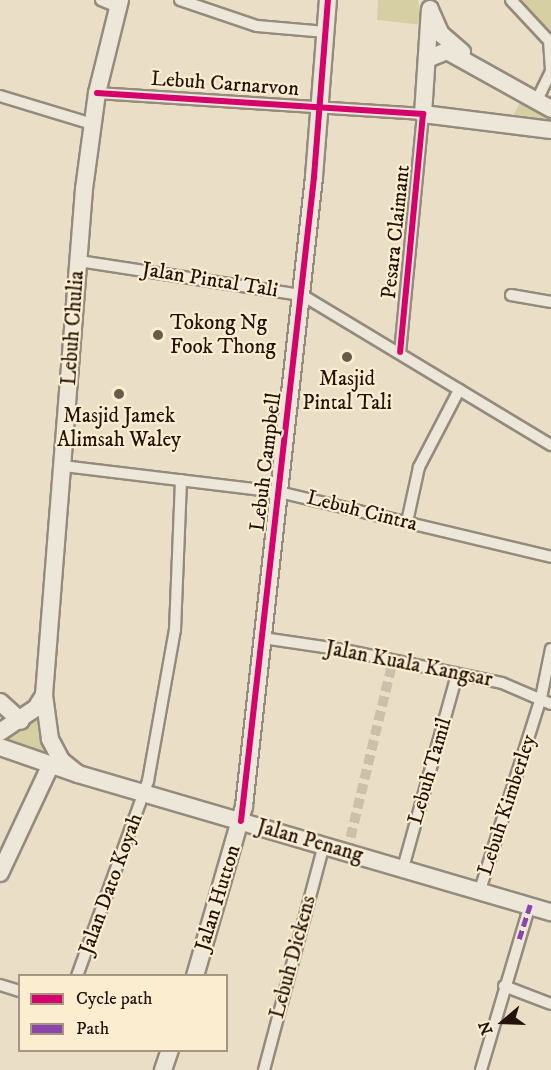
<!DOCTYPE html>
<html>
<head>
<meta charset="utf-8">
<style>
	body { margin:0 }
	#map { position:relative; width:551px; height:1070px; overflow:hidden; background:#eadfc6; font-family:"IM FELL DW Pica",serif }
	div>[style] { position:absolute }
	.green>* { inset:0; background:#d6cfa4 }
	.street-tunnel>* { height:10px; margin-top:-5px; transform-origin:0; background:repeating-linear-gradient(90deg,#ccc0aa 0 10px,transparent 0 15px) }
	.roads { filter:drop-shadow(2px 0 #948b7d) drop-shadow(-2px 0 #948b7d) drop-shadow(0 2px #948b7d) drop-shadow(0 -2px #948b7d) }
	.street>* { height:10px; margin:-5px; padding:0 5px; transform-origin:5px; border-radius:5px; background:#ede7da }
	.secondary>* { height:16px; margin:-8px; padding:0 8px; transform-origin:8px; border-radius:8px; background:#ede7da }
	.quiet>* { height:4.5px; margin-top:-2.25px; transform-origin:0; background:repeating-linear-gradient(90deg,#8e44ad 0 9px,transparent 0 13.5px) }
	.cycleway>* { height:6px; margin:-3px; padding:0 3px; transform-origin:3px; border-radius:3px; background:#d6006c }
	.dots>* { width:16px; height:16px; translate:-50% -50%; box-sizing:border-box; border:3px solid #fbeed0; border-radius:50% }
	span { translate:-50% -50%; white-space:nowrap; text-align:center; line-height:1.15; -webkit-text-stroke:4.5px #fbeed0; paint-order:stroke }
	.street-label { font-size:21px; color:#23120b }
	.poi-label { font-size:21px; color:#23120b }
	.left { translate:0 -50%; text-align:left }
	.legend { position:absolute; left:18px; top:974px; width:210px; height:78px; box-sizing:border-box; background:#fbeed0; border:2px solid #a59681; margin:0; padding:8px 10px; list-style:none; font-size:18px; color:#23120b }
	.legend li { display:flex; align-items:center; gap:12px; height:30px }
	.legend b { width:30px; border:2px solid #a59681 }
	.north { position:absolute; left:473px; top:992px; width:60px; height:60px; -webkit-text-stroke:4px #fbeed0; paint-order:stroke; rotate:251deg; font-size:16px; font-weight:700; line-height:24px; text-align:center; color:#23120b }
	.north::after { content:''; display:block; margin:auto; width:21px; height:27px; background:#23120b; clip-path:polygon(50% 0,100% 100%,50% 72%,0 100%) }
</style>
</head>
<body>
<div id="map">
	<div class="green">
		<div style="clip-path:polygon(378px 0,418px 0,423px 25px,377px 20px)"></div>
		<div style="clip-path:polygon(518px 0,551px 0,551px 31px,548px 30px)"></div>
		<div style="clip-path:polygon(522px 99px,551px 116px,551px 125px,513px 116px)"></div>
		<div style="clip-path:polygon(40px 716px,54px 758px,0 741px,0 736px)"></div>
	</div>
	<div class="street-tunnel">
		<div style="left:347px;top:852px;width:197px;rotate:-76.5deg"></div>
	</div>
	<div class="roads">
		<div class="street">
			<div style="left:101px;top:0;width:18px;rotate:22deg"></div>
			<div style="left:180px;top:0;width:81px;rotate:18.7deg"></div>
			<div style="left:257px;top:26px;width:69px;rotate:5deg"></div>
			<div style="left:511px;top:0;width:59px;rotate:47.1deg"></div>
			<div style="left:549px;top:41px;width:30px;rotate:86deg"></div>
			<div style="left:97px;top:93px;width:327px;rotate:3.7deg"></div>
			<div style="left:423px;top:114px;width:239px;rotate:95.5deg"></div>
			<div style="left:0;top:96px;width:96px;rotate:16.9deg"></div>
			<div style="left:537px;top:100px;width:32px;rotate:-64deg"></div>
			<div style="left:79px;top:261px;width:226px;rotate:8.7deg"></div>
			<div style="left:302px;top:295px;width:291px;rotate:31.1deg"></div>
			<div style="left:511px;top:295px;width:41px;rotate:9.9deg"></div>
			<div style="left:63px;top:466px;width:218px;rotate:6.9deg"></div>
			<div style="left:279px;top:492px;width:280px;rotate:13.4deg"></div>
			<div style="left:407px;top:522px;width:56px;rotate:-77.7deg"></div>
			<div style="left:419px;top:467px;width:87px;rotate:-62.5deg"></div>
			<div style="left:263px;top:638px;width:82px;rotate:8.4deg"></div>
			<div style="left:344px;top:650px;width:161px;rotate:11.8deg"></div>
			<div style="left:502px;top:683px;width:53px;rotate:23.2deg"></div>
			<div style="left:403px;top:868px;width:200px;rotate:-74.4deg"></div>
			<div style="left:480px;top:890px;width:201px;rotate:-72.4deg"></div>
			<div style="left:541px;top:698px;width:50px;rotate:-78.5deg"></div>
			<div style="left:77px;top:976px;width:208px;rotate:-70deg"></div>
			<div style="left:148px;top:781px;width:153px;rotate:-79.9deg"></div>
			<div style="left:175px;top:630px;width:150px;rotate:-87.7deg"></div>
			<div style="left:0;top:985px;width:21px;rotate:17deg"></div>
			<div style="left:504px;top:986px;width:50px;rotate:21deg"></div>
			<div style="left:264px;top:1070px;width:233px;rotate:-75.1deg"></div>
			<div style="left:481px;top:1070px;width:172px;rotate:-73.5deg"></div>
		</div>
		<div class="secondary">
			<div style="left:430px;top:9px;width:105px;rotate:93.8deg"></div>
			<div style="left:423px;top:114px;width:129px;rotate:7.1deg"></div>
			<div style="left:431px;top:12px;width:24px;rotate:66deg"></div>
			<div style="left:441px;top:34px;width:28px;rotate:41deg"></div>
			<div style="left:427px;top:59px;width:22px;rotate:-22deg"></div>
			<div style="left:447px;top:51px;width:119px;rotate:29.1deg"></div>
			<div style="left:0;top:702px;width:28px;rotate:42deg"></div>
			<div style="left:0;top:732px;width:43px;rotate:-33.7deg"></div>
			<div style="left:36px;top:708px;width:15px;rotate:-58deg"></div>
			<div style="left:0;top:747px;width:83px;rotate:19.1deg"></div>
			<div style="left:78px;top:774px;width:493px;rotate:16.3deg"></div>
			<div style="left:78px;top:774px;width:22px;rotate:-141deg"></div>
			<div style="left:61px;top:760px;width:24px;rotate:-118deg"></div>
			<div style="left:50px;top:739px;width:44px;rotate:-97.8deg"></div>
			<div style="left:44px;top:695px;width:508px;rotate:-85.48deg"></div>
			<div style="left:84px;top:189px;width:97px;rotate:-82.3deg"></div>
			<div style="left:97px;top:93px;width:96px;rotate:-76.1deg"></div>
			<div style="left:0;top:873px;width:120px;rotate:-64.9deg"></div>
			<div style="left:195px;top:976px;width:177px;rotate:-73.9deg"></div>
			<div style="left:244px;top:806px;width:633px;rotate:-83.65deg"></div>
			<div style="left:314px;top:177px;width:178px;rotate:-85.5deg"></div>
			<div style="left:163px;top:1070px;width:21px;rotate:-71deg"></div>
		</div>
	</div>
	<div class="quiet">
		<div style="left:519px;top:939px;width:36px;rotate:-72deg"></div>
	</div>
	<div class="cycleway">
		<div style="left:97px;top:93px;width:327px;rotate:3.7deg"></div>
		<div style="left:423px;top:114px;width:239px;rotate:95.5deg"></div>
		<div style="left:241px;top:821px;width:648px;rotate:-83.53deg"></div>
		<div style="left:314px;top:177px;width:178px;rotate:-85.5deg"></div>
	</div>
	<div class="dots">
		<div style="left:158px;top:335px;background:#695a4c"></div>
		<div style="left:347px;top:357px;background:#695a4c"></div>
		<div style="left:119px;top:394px;background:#695a4c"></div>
	</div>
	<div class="street-label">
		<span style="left:225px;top:84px;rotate:4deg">Lebuh Carnarvon</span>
		<span style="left:396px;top:232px;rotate:-84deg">Pesara Claimant</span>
		<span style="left:210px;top:280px;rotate:9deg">Jalan Pintal Tali</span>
		<span style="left:73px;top:328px;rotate:-86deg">Lebuh Chulia</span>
		<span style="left:266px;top:462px;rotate:-83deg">Lebuh Campbell</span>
		<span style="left:362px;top:511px;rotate:14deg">Lebuh Cintra</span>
		<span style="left:409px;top:664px;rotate:11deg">Jalan Kuala Kangsar</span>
		<span style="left:430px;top:771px;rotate:-74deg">Lebuh Tamil</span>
		<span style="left:507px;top:805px;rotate:-72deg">Lebuh Kimberley</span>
		<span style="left:310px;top:841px;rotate:16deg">Jalan Penang</span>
		<span style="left:111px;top:884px;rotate:-70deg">Jalan Dato Koyah</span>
		<span style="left:218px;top:898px;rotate:-73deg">Jalan Hutton</span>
		<span style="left:293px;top:957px;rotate:-75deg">Lebuh Dickens</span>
	</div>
	<div class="poi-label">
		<span class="left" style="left:170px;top:335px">Tokong Ng<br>Fook Thong</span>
		<span style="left:347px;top:391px">Masjid<br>Pintal Tali</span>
		<span style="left:119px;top:428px">Masjid Jamek<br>Alimsah Waley</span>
	</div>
	<ul class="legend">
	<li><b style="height:8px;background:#d6006c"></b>Cycle path</li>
	<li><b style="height:8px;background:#8e44ad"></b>Path</li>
	</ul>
	<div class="north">N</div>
</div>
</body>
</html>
